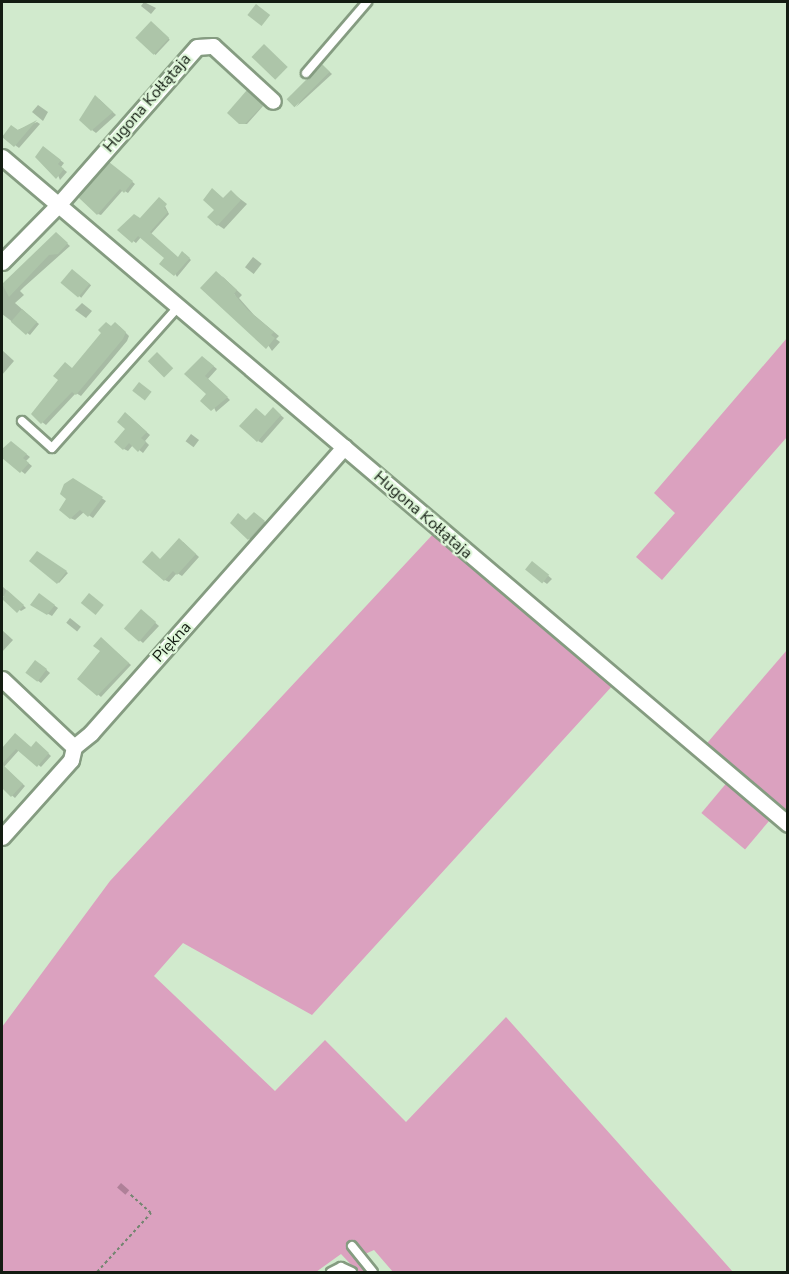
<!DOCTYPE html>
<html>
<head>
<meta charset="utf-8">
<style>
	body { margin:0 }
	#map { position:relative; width:789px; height:1274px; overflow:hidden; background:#d1eacd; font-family:"Nunito Sans",sans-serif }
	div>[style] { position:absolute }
	.green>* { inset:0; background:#dba1bf; transform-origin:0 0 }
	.shadow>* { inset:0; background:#0003; transform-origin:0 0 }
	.building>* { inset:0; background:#adc5a9; transform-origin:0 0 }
	.path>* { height:2px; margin-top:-1px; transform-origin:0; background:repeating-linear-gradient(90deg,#748571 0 3px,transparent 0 6px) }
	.roads { filter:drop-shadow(2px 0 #859c81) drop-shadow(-2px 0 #859c81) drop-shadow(0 2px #859c81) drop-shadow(0 -2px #859c81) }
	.service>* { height:8px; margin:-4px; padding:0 4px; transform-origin:4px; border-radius:4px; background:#fff }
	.minor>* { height:15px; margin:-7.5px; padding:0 7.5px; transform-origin:7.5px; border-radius:7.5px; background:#fff }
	span { translate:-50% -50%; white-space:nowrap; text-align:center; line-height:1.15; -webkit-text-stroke:4.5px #dff7da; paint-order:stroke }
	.street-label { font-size:16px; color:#131c12 }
	.frame { position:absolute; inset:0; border:3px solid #131c12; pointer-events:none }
</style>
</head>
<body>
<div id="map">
	<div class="green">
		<div style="clip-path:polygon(787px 338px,787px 437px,662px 580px,636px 557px,675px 513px,654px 493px)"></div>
		<div style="clip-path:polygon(435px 532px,614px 684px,312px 1015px,183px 943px,154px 976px,275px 1091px,325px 1040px,406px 1122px,506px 1017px,733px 1272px,393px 1272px,374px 1250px,365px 1254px,354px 1242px,347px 1247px,368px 1272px,358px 1272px,341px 1254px,316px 1272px,2px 1272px,2px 1027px,110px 881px)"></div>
		<div style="clip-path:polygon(787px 650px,787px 820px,702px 749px)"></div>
		<div style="left:729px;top:780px;width:57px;height:43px;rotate:40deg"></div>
	</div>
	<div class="shadow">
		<div style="clip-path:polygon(144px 2px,156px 8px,151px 14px,141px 6px)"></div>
		<div style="left:153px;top:24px;width:23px;height:21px;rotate:43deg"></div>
		<div style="clip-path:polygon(324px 67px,332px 74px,296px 107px)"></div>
		<div style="clip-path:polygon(249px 93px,263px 106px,247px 124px,242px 124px)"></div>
		<div style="clip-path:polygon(99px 99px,116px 115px,96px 133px,92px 130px)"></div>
		<div style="clip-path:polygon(38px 105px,48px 112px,43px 121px,32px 112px)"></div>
		<div style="clip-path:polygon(37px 122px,40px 124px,19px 148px,3px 136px)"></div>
		<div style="clip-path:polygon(48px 151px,64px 163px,61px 167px,67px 172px,60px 180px)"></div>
		<div style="clip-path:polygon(112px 166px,135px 184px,128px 193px,123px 190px,101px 215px,98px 214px)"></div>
		<div style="clip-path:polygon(213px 190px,224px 199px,231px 192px,247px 204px,224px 229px,218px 225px)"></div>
		<div style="clip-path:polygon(162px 200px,169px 214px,151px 234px,178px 258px,185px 254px,191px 260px,177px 277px,166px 258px,141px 237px,136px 243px,119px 230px,140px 220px)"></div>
		<div style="clip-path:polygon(56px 234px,70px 246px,24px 287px,20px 291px,24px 295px,15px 303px,39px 324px,30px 335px,2px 314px,2px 287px)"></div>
		<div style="left:253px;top:257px;width:11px;height:13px;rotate:38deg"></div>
		<div style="left:73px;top:271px;width:23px;height:16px;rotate:38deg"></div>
		<div style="clip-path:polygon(222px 276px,242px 295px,239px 298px,254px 315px,279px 336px,276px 339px,280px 342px,272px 351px)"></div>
		<div style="clip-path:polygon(82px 303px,92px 311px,86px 318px,75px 310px)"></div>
		<div style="clip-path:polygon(119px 326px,129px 336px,127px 341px,81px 396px,76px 393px,46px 425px,42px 422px,73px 370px,112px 328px)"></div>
		<div style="clip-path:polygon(2px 350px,14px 361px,2px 375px)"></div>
		<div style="clip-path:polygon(206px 360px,217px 369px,208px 379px,230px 400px,216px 412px,208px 394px,186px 374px)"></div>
		<div style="clip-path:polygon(277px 412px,284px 418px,262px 443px,258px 441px)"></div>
		<div style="clip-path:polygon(129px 416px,150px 435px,145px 441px,149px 445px,143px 453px,133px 445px,128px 451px,124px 449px)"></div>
		<div style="left:191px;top:434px;width:10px;height:9px;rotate:37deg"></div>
		<div style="clip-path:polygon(12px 443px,30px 457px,26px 461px,32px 466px,25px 474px,2px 456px)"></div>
		<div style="clip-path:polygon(73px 479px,106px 501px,93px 518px,84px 512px,75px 520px,70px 518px,68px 499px)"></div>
		<div style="clip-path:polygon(257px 515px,267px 524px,252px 541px,232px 523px,247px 522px)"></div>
		<div style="clip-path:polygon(183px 542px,199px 557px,182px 576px,177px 573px,169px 582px,165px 580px,161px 560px)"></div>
		<div style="clip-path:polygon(38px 553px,68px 573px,59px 583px,31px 561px)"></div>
		<div style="clip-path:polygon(536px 565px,552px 579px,547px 584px,527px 569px)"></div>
		<div style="clip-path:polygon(2px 586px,26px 608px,21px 611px,2px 595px)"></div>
		<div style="clip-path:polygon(44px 598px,58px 608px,52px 616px,32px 605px)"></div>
		<div style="clip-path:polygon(145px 614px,159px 626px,143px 643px,126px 629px)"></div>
		<div style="left:70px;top:618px;width:14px;height:6px;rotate:39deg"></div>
		<div style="clip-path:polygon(2px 630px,13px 640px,2px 652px)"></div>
		<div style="clip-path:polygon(104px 641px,131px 665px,101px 697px,79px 678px,102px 651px)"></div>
		<div style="clip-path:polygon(40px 664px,50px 673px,41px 683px,27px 673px)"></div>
		<div style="clip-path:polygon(15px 735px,32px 748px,39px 745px,51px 756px,41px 767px,20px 749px,4px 767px,25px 786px,15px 798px,2px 787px,8px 780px,2px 775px,2px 750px)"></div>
		<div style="left:121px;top:1183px;width:11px;height:6px;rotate:41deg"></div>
	</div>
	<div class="building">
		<div style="left:256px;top:4px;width:18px;height:14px;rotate:38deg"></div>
		<div style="left:151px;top:21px;width:25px;height:23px;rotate:43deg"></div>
		<div style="left:264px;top:44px;width:33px;height:18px;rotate:44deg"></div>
		<div style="left:322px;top:64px;width:11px;height:50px;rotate:45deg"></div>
		<div style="clip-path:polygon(247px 90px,263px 105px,245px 124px,239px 124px,227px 113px)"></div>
		<div style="clip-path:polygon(95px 95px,113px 112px,91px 131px,79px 120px)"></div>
		<div style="clip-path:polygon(37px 120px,14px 147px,2px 137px,11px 125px,18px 130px)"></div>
		<div style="clip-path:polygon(43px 146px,61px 160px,58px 164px,64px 169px,56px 179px,35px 157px)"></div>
		<div style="clip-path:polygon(109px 162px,133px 181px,124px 193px,120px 189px,97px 215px,78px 197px)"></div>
		<div style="clip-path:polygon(212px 188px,223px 198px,231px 190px,241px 200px,217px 226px,207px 217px,214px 210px,203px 200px)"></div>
		<div style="clip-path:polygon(159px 197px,167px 204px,164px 208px,168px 212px,150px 232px,178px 257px,182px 251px,190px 258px,174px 276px,159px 264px,164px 258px,138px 236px,132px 243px,117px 230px,134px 214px,140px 218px)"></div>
		<div style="clip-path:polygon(56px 232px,68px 243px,58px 254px,49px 255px,9px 297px,2px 284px)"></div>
		<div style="left:72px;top:269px;width:23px;height:18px;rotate:40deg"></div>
		<div style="clip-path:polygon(216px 271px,237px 290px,234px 294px,248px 310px,274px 332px,271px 335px,275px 338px,266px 349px,200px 288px)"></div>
		<div style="left:22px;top:309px;width:20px;height:17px;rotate:41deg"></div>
		<div style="clip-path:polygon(106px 322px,111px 326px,115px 322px,126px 332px,123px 339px,76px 395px,72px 392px,41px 424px,31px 414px,58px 380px,53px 376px,65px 362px,72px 368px,101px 333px,98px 330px)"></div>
		<div style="left:157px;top:352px;width:23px;height:13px;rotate:45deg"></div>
		<div style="clip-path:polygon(202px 356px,214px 366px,205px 376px,228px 397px,211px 411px,200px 401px,206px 394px,184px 374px)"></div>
		<div style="left:139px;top:382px;width:16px;height:11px;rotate:38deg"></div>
		<div style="clip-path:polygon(273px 407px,281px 415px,257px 442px,239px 426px,256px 408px,265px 416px)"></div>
		<div style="clip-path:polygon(125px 412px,147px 432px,141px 438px,146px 442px,138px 452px,129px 443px,123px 450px,114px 442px,125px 429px,117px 422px)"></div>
		<div style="clip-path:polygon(11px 441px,27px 454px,23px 458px,29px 463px,20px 473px,2px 458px,2px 449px)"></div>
		<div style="clip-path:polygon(73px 478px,103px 497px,88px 517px,80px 510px,70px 519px,59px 510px,66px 499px,60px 494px,64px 484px)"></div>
		<div style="clip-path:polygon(254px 512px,265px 521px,248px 540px,230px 523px,238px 513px,246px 520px)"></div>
		<div style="clip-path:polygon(179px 538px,196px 554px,177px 575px,173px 571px,164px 581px,142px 562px,152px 551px,160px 559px)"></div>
		<div style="clip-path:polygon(37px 551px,67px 571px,57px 584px,29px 561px)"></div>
		<div style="left:532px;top:561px;width:22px;height:11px;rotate:39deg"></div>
		<div style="clip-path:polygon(7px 590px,24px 605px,17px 613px,2px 599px)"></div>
		<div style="clip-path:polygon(39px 593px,55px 605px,47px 615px,30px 605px)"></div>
		<div style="left:89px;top:593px;width:19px;height:13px;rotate:39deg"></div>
		<div style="left:141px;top:609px;width:20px;height:26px;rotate:41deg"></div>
		<div style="clip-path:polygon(101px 637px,129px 663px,97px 696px,77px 679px,100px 651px,93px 646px)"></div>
		<div style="left:35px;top:660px;width:15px;height:16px;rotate:37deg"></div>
		<div style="clip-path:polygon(15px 733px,31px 747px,36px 741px,49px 753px,37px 767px,16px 749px,2px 764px,23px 784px,11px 797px,2px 788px,2px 748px)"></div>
	</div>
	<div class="path">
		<div style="left:97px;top:1272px;width:80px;rotate:-47.5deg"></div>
		<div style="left:151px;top:1213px;width:30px;rotate:-138deg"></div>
	</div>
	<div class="roads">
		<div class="service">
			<div style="left:306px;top:73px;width:94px;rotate:-49.3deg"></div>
			<div style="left:22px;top:421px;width:40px;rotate:42deg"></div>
			<div style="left:52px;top:448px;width:191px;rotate:-48.2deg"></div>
			<div style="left:352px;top:1246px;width:33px;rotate:51deg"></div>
			<div style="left:331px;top:1272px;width:11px;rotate:-27deg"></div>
			<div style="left:341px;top:1267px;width:12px;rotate:24deg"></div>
		</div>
		<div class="minor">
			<div style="left:2px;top:157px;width:1031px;rotate:40.32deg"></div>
			<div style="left:2px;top:262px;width:80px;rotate:-45.5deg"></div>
			<div style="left:58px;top:205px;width:210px;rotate:-48.7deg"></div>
			<div style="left:197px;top:47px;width:16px;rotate:-4deg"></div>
			<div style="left:213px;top:46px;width:81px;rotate:42.5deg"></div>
			<div style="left:2px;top:679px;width:99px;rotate:43.4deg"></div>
			<div style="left:2px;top:837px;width:103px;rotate:-48.1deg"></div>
			<div style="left:71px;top:760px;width:13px;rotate:-77deg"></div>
			<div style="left:74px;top:747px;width:22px;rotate:-39deg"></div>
			<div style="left:91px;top:733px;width:382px;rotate:-48.5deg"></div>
		</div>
	</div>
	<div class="street-label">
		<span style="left:147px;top:103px;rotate:-49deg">Hugona Kołłątaja</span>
		<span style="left:423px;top:515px;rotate:41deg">Hugona Kołłątaja</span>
		<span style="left:172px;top:642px;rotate:-48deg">Piękna</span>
	</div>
	<div class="frame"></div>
</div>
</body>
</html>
